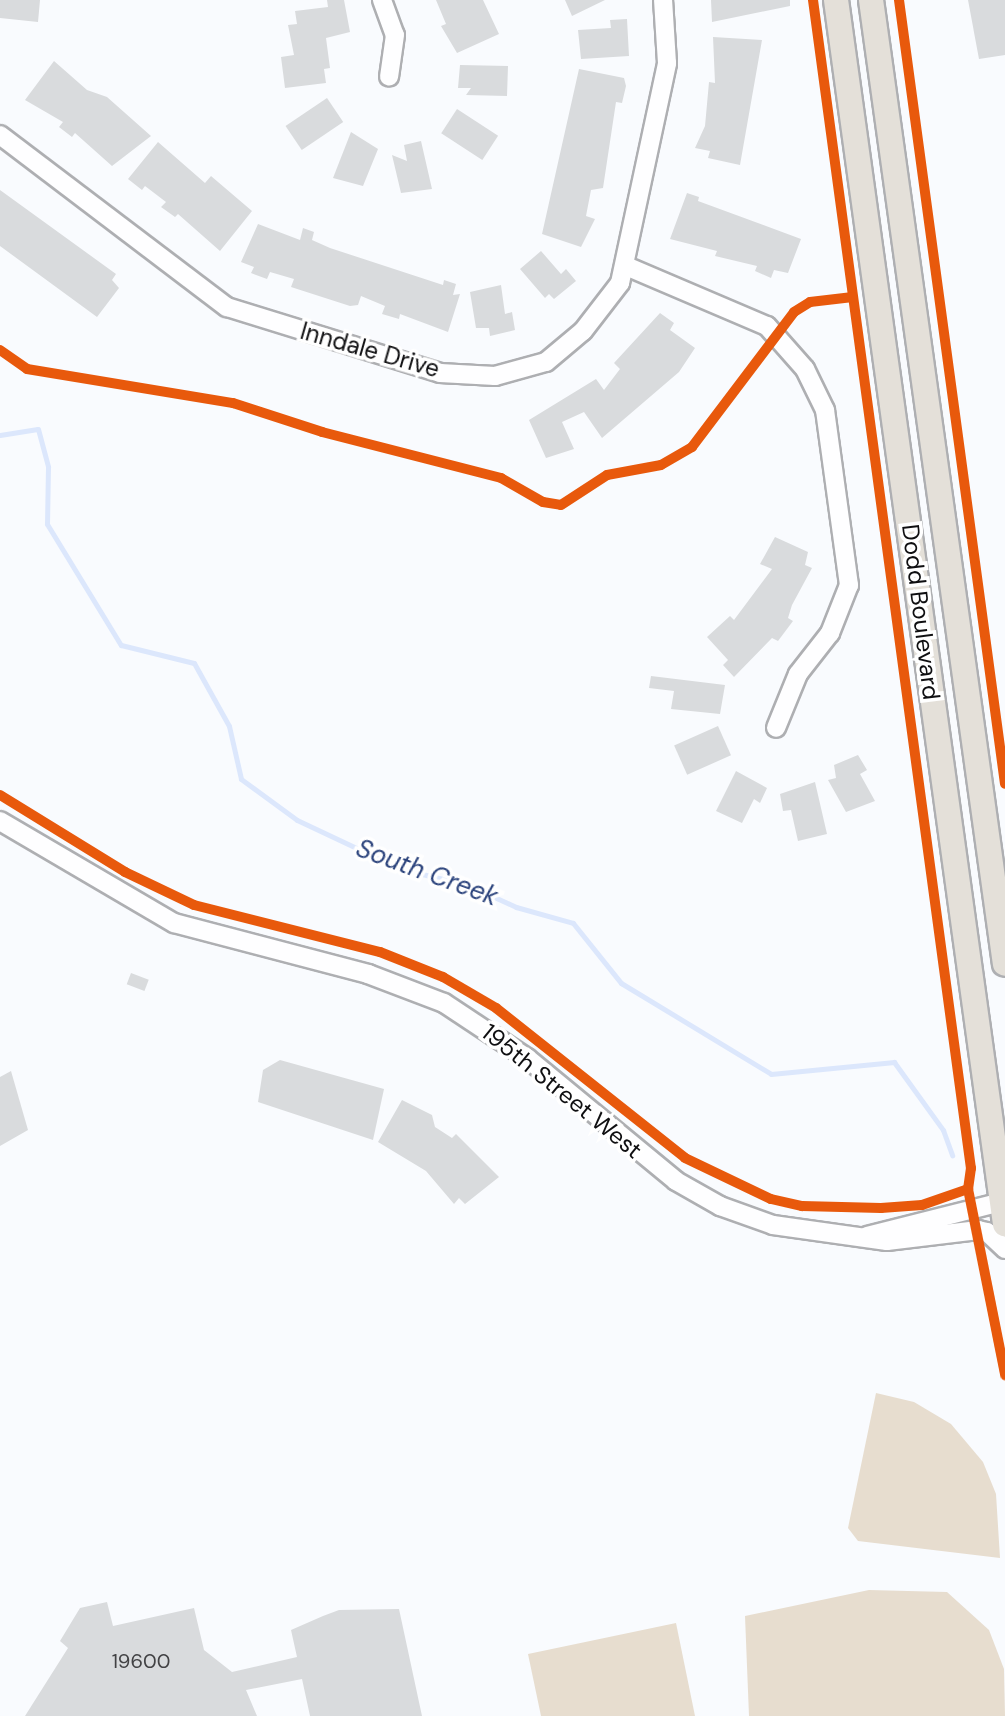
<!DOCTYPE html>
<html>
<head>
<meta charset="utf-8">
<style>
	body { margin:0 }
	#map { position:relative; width:1005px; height:1716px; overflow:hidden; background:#f9fbfe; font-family:"DM Sans",sans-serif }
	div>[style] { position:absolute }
	.green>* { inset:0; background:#e7ddcf }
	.stream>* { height:5px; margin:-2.5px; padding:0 2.5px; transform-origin:2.5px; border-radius:2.5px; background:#dce7fc }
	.building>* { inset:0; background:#d9dbdd; transform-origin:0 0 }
	.roads { filter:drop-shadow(2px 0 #aeafb2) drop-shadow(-2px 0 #aeafb2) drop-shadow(0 2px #aeafb2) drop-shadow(0 -2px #aeafb2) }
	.minor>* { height:18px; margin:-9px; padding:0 9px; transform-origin:9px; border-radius:9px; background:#fefeff }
	.major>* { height:24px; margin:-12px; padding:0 12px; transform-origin:12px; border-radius:12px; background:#e4e0d9 }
	.cycleway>* { height:10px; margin:-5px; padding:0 5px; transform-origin:5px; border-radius:5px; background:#e8590c }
	span { translate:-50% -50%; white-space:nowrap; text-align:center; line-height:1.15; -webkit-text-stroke:7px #fff; paint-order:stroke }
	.number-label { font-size:20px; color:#424244 }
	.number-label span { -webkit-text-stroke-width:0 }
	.street-label { font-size:24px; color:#0f0f11 }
	.water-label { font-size:26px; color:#2b437c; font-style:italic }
</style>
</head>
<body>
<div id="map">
	<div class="green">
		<div style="clip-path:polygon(876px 1393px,914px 1402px,951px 1424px,983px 1462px,996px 1494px,1000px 1558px,858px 1541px,848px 1528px)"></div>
		<div style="clip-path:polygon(869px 1590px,947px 1592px,989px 1630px,1004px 1669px,1005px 1716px,749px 1716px,745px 1616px)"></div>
		<div style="clip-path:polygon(676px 1623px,695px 1716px,541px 1716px,528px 1654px)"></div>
	</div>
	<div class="stream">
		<div style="left:0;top:435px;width:38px;rotate:-9deg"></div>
		<div style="left:38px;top:429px;width:39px;rotate:75deg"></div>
		<div style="left:48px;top:467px;width:57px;rotate:91deg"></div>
		<div style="left:47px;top:524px;width:142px;rotate:58.6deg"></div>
		<div style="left:121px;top:645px;width:75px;rotate:13.9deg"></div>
		<div style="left:194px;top:663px;width:72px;rotate:60.9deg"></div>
		<div style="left:229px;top:726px;width:54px;rotate:77.2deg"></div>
		<div style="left:241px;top:779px;width:69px;rotate:36.2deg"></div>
		<div style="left:297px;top:820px;width:115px;rotate:25.2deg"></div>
		<div style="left:401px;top:869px;width:69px;rotate:13.4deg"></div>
		<div style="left:468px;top:885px;width:53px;rotate:24.6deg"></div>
		<div style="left:516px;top:907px;width:59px;rotate:15.7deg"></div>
		<div style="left:573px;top:923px;width:77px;rotate:51.3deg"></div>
		<div style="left:621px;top:983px;width:175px;rotate:31.2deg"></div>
		<div style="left:771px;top:1074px;width:124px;rotate:-5.6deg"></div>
		<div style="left:894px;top:1062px;width:84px;rotate:54.2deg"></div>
		<div style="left:943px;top:1130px;width:27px;rotate:70deg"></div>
	</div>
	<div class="building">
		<div style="clip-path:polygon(0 0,40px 0,38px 22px,0 18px)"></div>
		<div style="clip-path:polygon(327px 0,344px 0,350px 32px,326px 38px,330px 68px,324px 69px,326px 83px,285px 88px,281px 57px,294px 55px,288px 25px,297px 24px,295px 11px,328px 7px)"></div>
		<div style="clip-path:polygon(436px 0,483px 0,499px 34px,457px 53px,441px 26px,446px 24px)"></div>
		<div style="clip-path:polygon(565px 0,605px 0,572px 16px)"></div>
		<div style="clip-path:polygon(711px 0,790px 0,790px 6px,712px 22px)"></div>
		<div style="clip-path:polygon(968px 0,1005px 0,1005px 55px,979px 59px)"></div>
		<div style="clip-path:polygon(627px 19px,629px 56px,581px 59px,578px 30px,611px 28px,610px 20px)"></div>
		<div style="clip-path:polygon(713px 37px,762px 40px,740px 165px,708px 158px,710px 151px,695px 148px,705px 126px,709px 82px,715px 83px)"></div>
		<div style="clip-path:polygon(54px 61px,87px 90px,107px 97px,151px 136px,112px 166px,75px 133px,72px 137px,59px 127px,63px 122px,25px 100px)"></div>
		<div style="clip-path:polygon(460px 65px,508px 66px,507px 96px,466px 95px,471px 88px,458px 88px)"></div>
		<div style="clip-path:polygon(579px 69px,624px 78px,626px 86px,622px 103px,616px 102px,603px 188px,591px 190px,586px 216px,595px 219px,581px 247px,542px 234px)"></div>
		<div style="left:327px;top:98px;width:29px;height:50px;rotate:56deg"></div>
		<div style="left:457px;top:109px;width:49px;height:29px;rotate:33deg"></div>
		<div style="clip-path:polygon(351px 132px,378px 149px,363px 186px,333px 178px)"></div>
		<div style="clip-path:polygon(421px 141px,432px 189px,401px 193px,392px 155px,407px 161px,404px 145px)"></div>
		<div style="clip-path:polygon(158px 142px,205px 183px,211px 176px,252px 211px,220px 251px,178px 214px,175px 217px,161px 207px,166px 202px,145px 186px,142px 190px,128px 179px)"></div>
		<div style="clip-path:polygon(0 190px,116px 274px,112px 280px,119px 288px,97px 317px,0 246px)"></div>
		<div style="clip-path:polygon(687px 193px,699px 197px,698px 201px,801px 239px,788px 273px,774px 270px,771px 278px,755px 271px,757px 266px,715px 256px,717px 251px,670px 239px)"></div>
		<div style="clip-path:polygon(258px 224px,300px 240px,303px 228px,314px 232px,312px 240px,330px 248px,443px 285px,444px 280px,456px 284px,453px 295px,460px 294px,448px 332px,400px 314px,399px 319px,382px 314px,385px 306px,361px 296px,358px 305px,350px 306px,291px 287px,294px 279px,270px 272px,267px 279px,251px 273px,254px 267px,241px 262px)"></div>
		<div style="clip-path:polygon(541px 251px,561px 274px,566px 269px,576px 281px,554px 299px,549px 294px,545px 298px,520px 269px)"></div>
		<div style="clip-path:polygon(501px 285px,505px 314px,512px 312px,515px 330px,490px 336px,489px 328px,476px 328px,470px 292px)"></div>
		<div style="clip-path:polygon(660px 313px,674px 323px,670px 330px,695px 348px,679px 372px,602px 438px,584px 412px,562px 422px,574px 449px,546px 458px,529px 420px,596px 379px,604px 390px,620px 369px,614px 363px)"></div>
		<div style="clip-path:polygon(775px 537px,808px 552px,805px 565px,812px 568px,792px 605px,788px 618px,793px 621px,778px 641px,772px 638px,734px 677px,723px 665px,728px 660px,707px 637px,730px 616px,734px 620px,772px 569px,760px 564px)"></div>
		<div style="clip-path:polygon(651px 676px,725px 685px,720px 714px,671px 709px,674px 691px,649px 688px)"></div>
		<div style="left:718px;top:726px;width:32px;height:48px;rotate:66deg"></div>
		<div style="clip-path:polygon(858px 755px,867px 770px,860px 774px,875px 801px,846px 812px,828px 780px,836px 778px,834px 765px)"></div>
		<div style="clip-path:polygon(736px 771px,767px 788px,760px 803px,754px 799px,742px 823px,716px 811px)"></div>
		<div style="clip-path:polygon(815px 782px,827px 834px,798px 841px,791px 810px,783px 811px,780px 794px)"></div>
		<div style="left:131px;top:973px;width:19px;height:12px;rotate:21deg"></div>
		<div style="clip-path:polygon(280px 1060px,384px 1089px,373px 1140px,258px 1102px,263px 1070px)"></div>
		<div style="clip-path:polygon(11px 1071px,28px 1130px,0 1146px,0 1077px)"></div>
		<div style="clip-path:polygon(402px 1100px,432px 1115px,435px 1127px,452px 1138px,456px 1134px,499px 1177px,465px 1204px,459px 1198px,454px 1204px,426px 1171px,378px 1142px)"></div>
		<div style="clip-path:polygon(107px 1602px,113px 1626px,194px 1608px,204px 1650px,232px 1672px,297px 1657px,291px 1630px,323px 1616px,339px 1610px,399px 1609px,422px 1716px,310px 1716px,302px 1679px,246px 1690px,257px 1716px,25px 1716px,68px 1648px,60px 1641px,80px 1608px)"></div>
	</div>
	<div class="roads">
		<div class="minor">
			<div style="left:382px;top:0;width:37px;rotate:70deg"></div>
			<div style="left:395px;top:35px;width:42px;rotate:98.1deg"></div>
			<div style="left:0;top:135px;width:285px;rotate:37.2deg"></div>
			<div style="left:227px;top:307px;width:223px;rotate:17.2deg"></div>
			<div style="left:440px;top:373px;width:55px;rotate:3.1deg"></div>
			<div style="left:495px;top:376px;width:53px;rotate:-15.4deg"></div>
			<div style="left:546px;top:362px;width:48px;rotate:-40deg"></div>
			<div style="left:583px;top:331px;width:61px;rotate:-52.4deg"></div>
			<div style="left:620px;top:283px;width:225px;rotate:-77.9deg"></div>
			<div style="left:667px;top:63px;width:63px;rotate:-93.6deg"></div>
			<div style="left:626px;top:266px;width:153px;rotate:23.1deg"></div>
			<div style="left:767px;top:326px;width:57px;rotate:48.5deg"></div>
			<div style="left:805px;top:369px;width:46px;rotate:64deg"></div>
			<div style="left:825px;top:410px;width:177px;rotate:82.2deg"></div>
			<div style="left:849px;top:585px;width:52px;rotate:111.6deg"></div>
			<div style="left:830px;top:633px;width:52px;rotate:128deg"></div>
			<div style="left:798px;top:674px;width:58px;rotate:112.2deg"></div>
			<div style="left:0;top:821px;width:202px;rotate:30.4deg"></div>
			<div style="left:174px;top:923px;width:201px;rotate:14.7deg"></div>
			<div style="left:368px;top:974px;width:81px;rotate:20.9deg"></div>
			<div style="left:444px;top:1003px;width:100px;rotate:33.5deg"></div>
			<div style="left:527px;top:1058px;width:193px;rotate:39.5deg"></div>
			<div style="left:676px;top:1181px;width:51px;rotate:29.6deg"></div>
			<div style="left:720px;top:1206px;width:56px;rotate:19.7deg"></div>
			<div style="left:773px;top:1225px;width:115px;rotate:8deg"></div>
			<div style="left:887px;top:1241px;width:92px;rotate:-6.9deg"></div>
			<div style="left:978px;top:1230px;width:9px;rotate:13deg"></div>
			<div style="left:987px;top:1232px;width:25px;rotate:43deg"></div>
			<div style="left:867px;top:1236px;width:138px;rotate:-14.2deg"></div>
		</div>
		<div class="major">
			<div style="left:836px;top:0;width:1236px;rotate:82.14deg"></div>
			<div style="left:871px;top:0;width:973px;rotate:82.09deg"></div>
		</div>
	</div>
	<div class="cycleway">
		<div style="left:813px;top:0;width:1179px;rotate:82.3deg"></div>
		<div style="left:971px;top:1168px;width:21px;rotate:98deg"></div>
		<div style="left:968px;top:1189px;width:190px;rotate:78.7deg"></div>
		<div style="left:899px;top:0;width:791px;rotate:82.3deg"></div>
		<div style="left:0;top:350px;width:33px;rotate:35deg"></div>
		<div style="left:27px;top:369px;width:209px;rotate:9.4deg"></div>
		<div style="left:233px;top:403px;width:94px;rotate:18deg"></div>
		<div style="left:322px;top:432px;width:185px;rotate:14.4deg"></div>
		<div style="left:501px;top:478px;width:48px;rotate:29.7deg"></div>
		<div style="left:543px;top:502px;width:18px;rotate:9deg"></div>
		<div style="left:561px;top:505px;width:55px;rotate:-33.1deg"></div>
		<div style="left:607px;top:475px;width:55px;rotate:-10.5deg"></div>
		<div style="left:661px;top:465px;width:36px;rotate:-30deg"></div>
		<div style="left:692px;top:447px;width:169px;rotate:-52.9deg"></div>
		<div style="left:794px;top:312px;width:19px;rotate:-32deg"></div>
		<div style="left:810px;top:302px;width:43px;rotate:-6.6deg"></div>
		<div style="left:0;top:795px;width:147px;rotate:31.6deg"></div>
		<div style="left:125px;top:872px;width:76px;rotate:25.6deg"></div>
		<div style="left:194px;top:905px;width:192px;rotate:14.2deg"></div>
		<div style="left:380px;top:952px;width:68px;rotate:21.6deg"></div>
		<div style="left:443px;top:977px;width:61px;rotate:30.3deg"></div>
		<div style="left:496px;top:1008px;width:241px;rotate:38.4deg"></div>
		<div style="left:685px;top:1158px;width:95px;rotate:25.5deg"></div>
		<div style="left:771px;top:1199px;width:32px;rotate:13deg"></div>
		<div style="left:802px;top:1206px;width:79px;rotate:1.5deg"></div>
		<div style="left:881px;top:1208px;width:41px;rotate:-4.2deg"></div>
		<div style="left:922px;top:1205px;width:49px;rotate:-19.2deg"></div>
	</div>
	<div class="number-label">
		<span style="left:141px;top:1661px">19600</span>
	</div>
	<div class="street-label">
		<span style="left:370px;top:350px;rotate:16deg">Inndale Drive</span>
		<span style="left:921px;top:612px;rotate:83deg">Dodd Boulevard</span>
		<span style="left:562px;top:1091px;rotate:39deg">195th Street West</span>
	</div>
	<div class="water-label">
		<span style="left:427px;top:873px;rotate:20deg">South Creek</span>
	</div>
</div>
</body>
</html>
